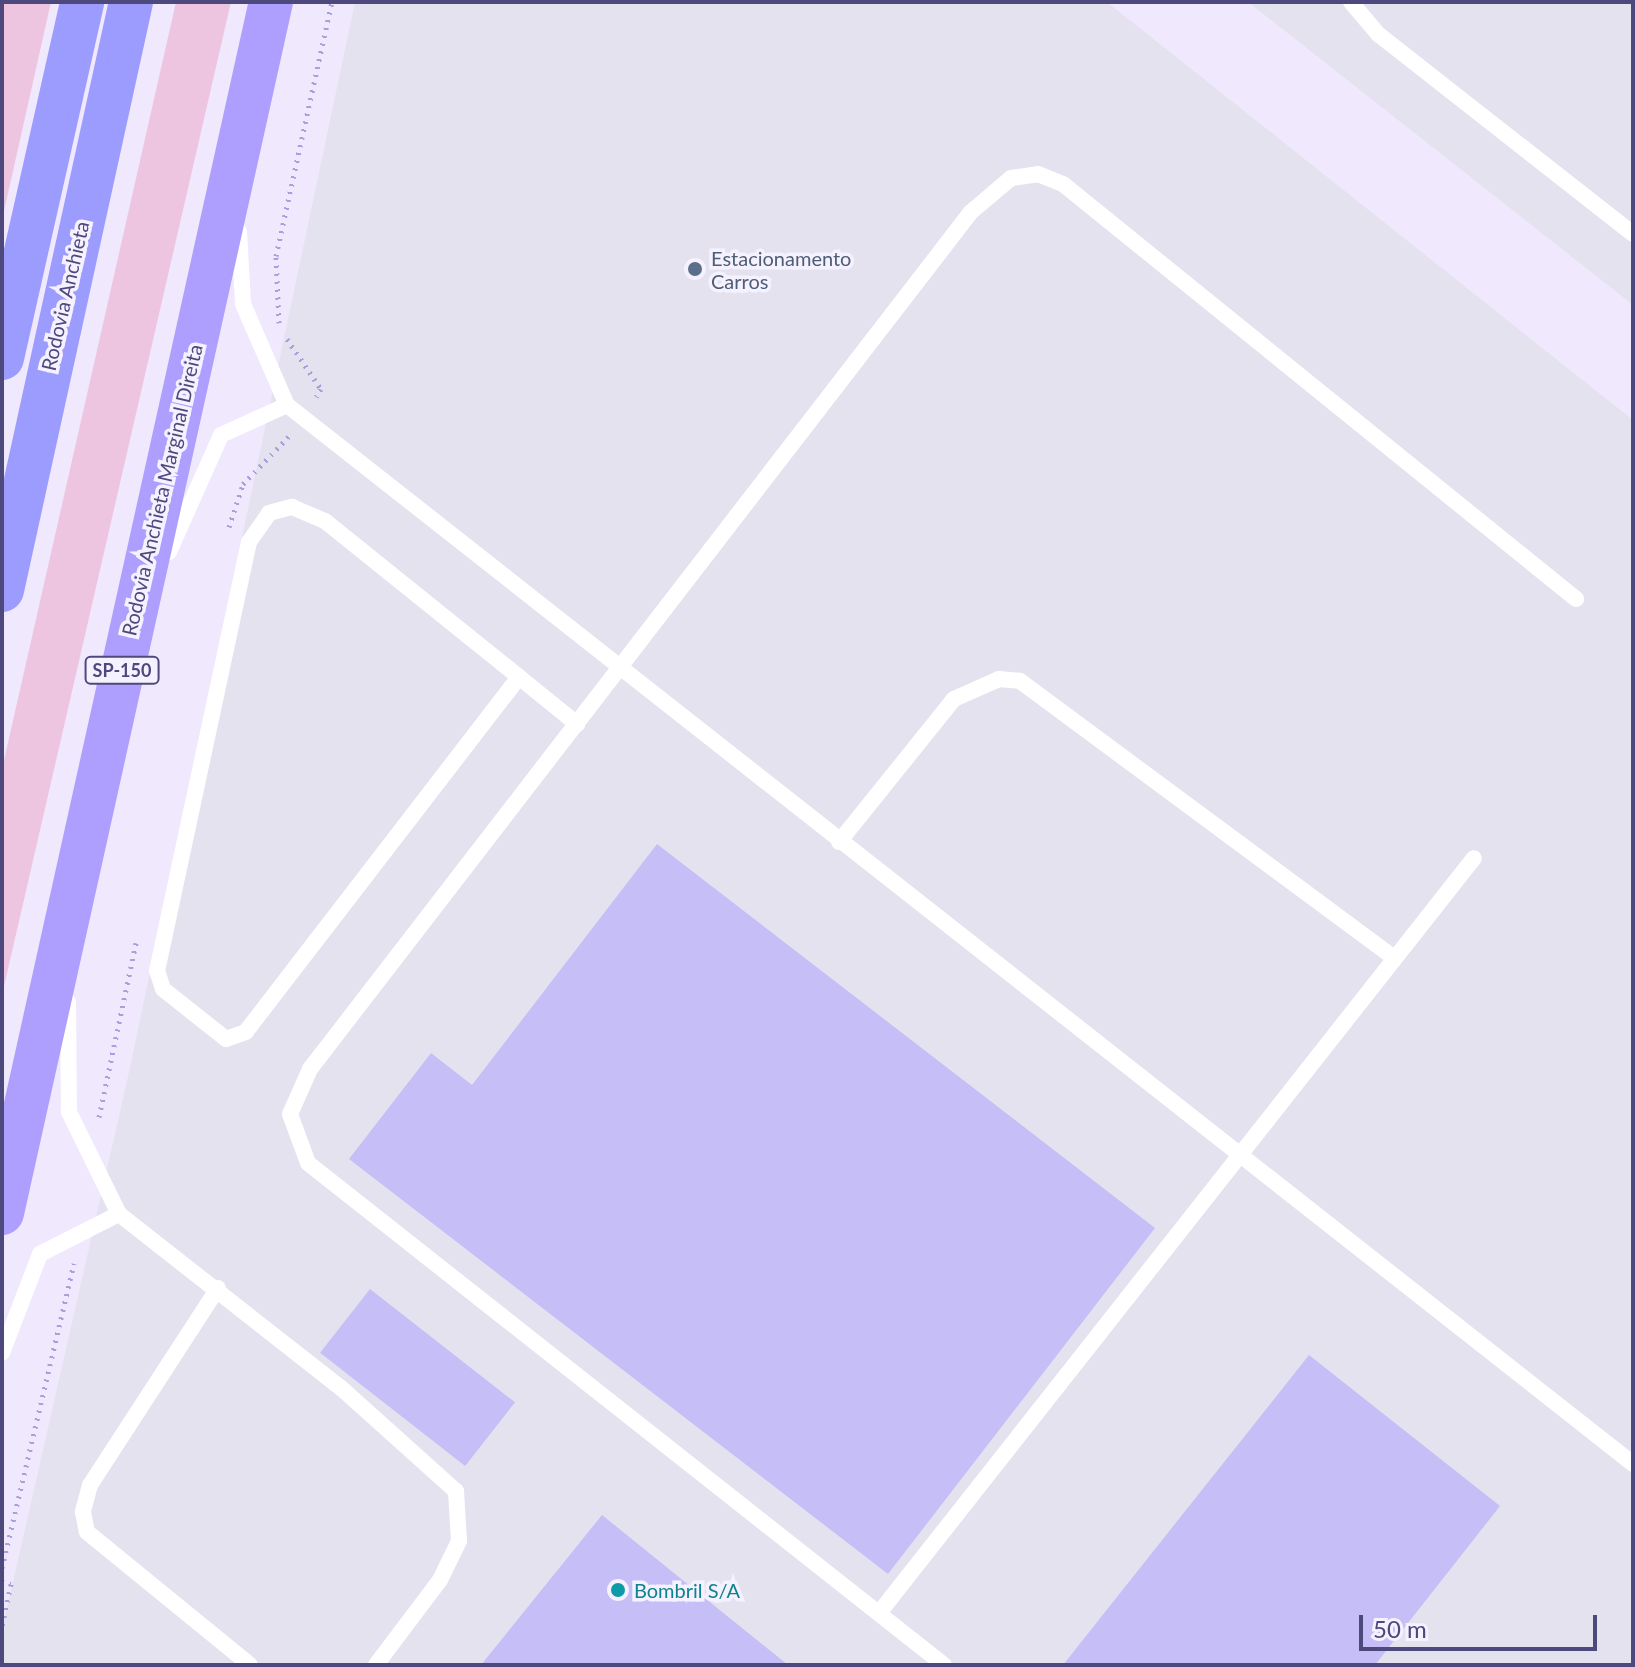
<!DOCTYPE html>
<html>
<head>
<meta charset="utf-8">
<style>
	body { margin:0 }
	#map { position:relative; width:1635px; height:1667px; overflow:hidden; background:#f0e9fe; font-family:Lato,sans-serif }
	div>[style] { position:absolute }
	.industrial>* { inset:0; background:#e5e2ef }
	.green>* { inset:0; background:#eec5e1 }
	.building>* { inset:0; background:#c5bef7; transform-origin:0 0 }
	.path>* { height:5px; margin-top:-2.5px; transform-origin:0; background:repeating-linear-gradient(90deg,#a7a0dd 0 2px,transparent 0 8px) }
	.service>* { height:16px; margin:-8px; padding:0 8px; transform-origin:8px; border-radius:8px; background:#fff }
	.trunk>* { height:44px; margin:-22px; padding:0 22px; transform-origin:22px; border-radius:22px; background:#ae9efe }
	.motorway>* { height:44px; margin:-22px; padding:0 22px; transform-origin:22px; border-radius:22px; background:#9b9cfe }
	.dots>* { width:22px; height:22px; translate:-50% -50%; box-sizing:border-box; border:4px solid #f6f1ff; border-radius:50% }
	span { translate:-50% -50%; white-space:nowrap; text-align:center; line-height:1.15; -webkit-text-stroke:7px #f6f1ff; paint-order:stroke }
	.shield-label span { padding:2px 6px; background:#f6f1ff; border:2px solid; border-radius:6px; -webkit-text-stroke-width:0 }
	.shield-label { font-size:18px; color:#4d497d; font-weight:700 }
	.service-label { font-size:20px; color:#4e5e75 }
	.left { translate:0 -50%; text-align:left }
	.street-label { font-size:20px; color:#4d497d }
	.culture-label { font-size:20px; color:#0d838f }
	.frame { position:absolute; inset:0; border:4px solid #4d497d; pointer-events:none }
	.scale { position:absolute; left:1359px; top:1615px; width:238px; height:36px; box-sizing:border-box; border:4px solid #4d497d; border-top:0; padding-left:10px; font-size:24px; line-height:28px; white-space:nowrap; color:#4d497d; -webkit-text-stroke:6px #f6f1ff; paint-order:stroke }
</style>
</head>
<body>
<div id="map">
	<div class="industrial">
		<div style="clip-path:polygon(355px 2px,1107px 2px,1633px 420px,1633px 1665px,2px 1665px,2px 1630px,127px 1081px)"></div>
		<div style="clip-path:polygon(1248px 2px,1633px 2px,1633px 305px)"></div>
	</div>
	<div class="green">
		<div style="clip-path:polygon(2px 2px,51px 2px,2px 220px)"></div>
		<div style="clip-path:polygon(176px 2px,231px 2px,2px 995px,2px 769px)"></div>
	</div>
	<div class="building">
		<div style="clip-path:polygon(657px 844px,1155px 1228px,888px 1574px,349px 1159px,431px 1053px,472px 1085px)"></div>
		<div style="left:370px;top:1289px;width:184px;height:81px;rotate:38deg"></div>
		<div style="clip-path:polygon(1309px 1355px,1500px 1506px,1375px 1665px,1063px 1665px)"></div>
		<div style="clip-path:polygon(602px 1515px,788px 1665px,481px 1665px)"></div>
	</div>
	<div class="path">
		<div style="left:279px;top:323px;width:67px;rotate:-92.6deg"></div>
		<div style="left:276px;top:256px;width:260px;rotate:-77.6deg"></div>
		<div style="left:287px;top:339px;width:60px;rotate:55.8deg"></div>
		<div style="left:321px;top:389px;width:9px;rotate:122deg"></div>
		<div style="left:229px;top:527px;width:45px;rotate:-72deg"></div>
		<div style="left:243px;top:484px;width:68px;rotate:-46.2deg"></div>
		<div style="left:99px;top:1117px;width:178px;rotate:-78deg"></div>
		<div style="left:2px;top:1568px;width:313px;rotate:-76.7deg"></div>
		<div style="left:2px;top:1582px;width:9px;rotate:13deg"></div>
		<div style="left:11px;top:1584px;width:43px;rotate:102.1deg"></div>
	</div>
	<div class="service">
		<div style="left:1351px;top:2px;width:42px;rotate:49.8deg"></div>
		<div style="left:1378px;top:34px;width:324px;rotate:38.1deg"></div>
		<div style="left:239px;top:232px;width:72px;rotate:86.8deg"></div>
		<div style="left:243px;top:304px;width:110px;rotate:66.5deg"></div>
		<div style="left:287px;top:405px;width:1713px;rotate:38.19deg"></div>
		<div style="left:169px;top:552px;width:128px;rotate:-66deg"></div>
		<div style="left:221px;top:435px;width:72px;rotate:-24.4deg"></div>
		<div style="left:519px;top:677px;width:448px;rotate:127.6deg"></div>
		<div style="left:246px;top:1032px;width:21px;rotate:161deg"></div>
		<div style="left:226px;top:1039px;width:80px;rotate:-141.6deg"></div>
		<div style="left:163px;top:989px;width:19px;rotate:-108deg"></div>
		<div style="left:157px;top:971px;width:439px;rotate:-77.9deg"></div>
		<div style="left:249px;top:542px;width:35px;rotate:-55deg"></div>
		<div style="left:269px;top:513px;width:24px;rotate:-15deg"></div>
		<div style="left:292px;top:507px;width:36px;rotate:23deg"></div>
		<div style="left:325px;top:521px;width:249px;rotate:38.8deg"></div>
		<div style="left:519px;top:677px;width:75px;rotate:39deg"></div>
		<div style="left:839px;top:842px;width:184px;rotate:-51.2deg"></div>
		<div style="left:954px;top:699px;width:49px;rotate:-24deg"></div>
		<div style="left:999px;top:679px;width:21px;rotate:5deg"></div>
		<div style="left:1020px;top:681px;width:465px;rotate:36.5deg"></div>
		<div style="left:68px;top:1002px;width:110px;rotate:89.5deg"></div>
		<div style="left:69px;top:1112px;width:114px;rotate:63.9deg"></div>
		<div style="left:119px;top:1214px;width:281px;rotate:38.1deg"></div>
		<div style="left:340px;top:1387px;width:156px;rotate:41.9deg"></div>
		<div style="left:456px;top:1491px;width:50px;rotate:86.6deg"></div>
		<div style="left:459px;top:1541px;width:43px;rotate:116deg"></div>
		<div style="left:440px;top:1580px;width:106px;rotate:127deg"></div>
		<div style="left:218px;top:1288px;width:235px;rotate:123deg"></div>
		<div style="left:90px;top:1485px;width:28px;rotate:105deg"></div>
		<div style="left:83px;top:1512px;width:20px;rotate:79deg"></div>
		<div style="left:87px;top:1532px;width:210px;rotate:39.2deg"></div>
		<div style="left:2px;top:1353px;width:106px;rotate:-69deg"></div>
		<div style="left:40px;top:1254px;width:89px;rotate:-26.9deg"></div>
		<div style="left:879px;top:1613px;width:961px;rotate:-51.76deg"></div>
		<div style="left:944px;top:1665px;width:810px;rotate:-141.72deg"></div>
		<div style="left:308px;top:1163px;width:52px;rotate:-110.2deg"></div>
		<div style="left:290px;top:1114px;width:49px;rotate:-66deg"></div>
		<div style="left:310px;top:1069px;width:1082px;rotate:-52.36deg"></div>
		<div style="left:971px;top:212px;width:52px;rotate:-40.4deg"></div>
		<div style="left:1011px;top:178px;width:27px;rotate:-8deg"></div>
		<div style="left:1038px;top:174px;width:27px;rotate:22deg"></div>
		<div style="left:1063px;top:184px;width:660px;rotate:38.97deg"></div>
	</div>
	<div class="trunk">
		<div style="left:2px;top:1213px;width:1241px;rotate:-77.48deg"></div>
	</div>
	<div class="motorway">
		<div style="left:2px;top:358px;width:365px;rotate:-77.3deg"></div>
		<div style="left:2px;top:590px;width:602px;rotate:-77.63deg"></div>
	</div>
	<div class="dots">
		<div style="left:695px;top:269px;background:#5c6f8a"></div>
		<div style="left:618px;top:1590px;background:#0f9aa8"></div>
	</div>
	<div class="shield-label">
		<span style="left:122px;top:670px">SP-150</span>
	</div>
	<div class="service-label">
		<span class="left" style="left:711px;top:270px">Estacionamento<br>Carros</span>
	</div>
	<div class="street-label">
		<span style="left:65px;top:296px;rotate:-77deg">Rodovia Anchieta</span>
		<span style="left:162px;top:490px;rotate:-77deg">Rodovia Anchieta Marginal Direita</span>
	</div>
	<div class="culture-label">
		<span class="left" style="left:634px;top:1590px">Bombril S/A</span>
	</div>
	<div class="frame"></div>
	<div class="scale">50 m</div>
</div>
</body>
</html>
